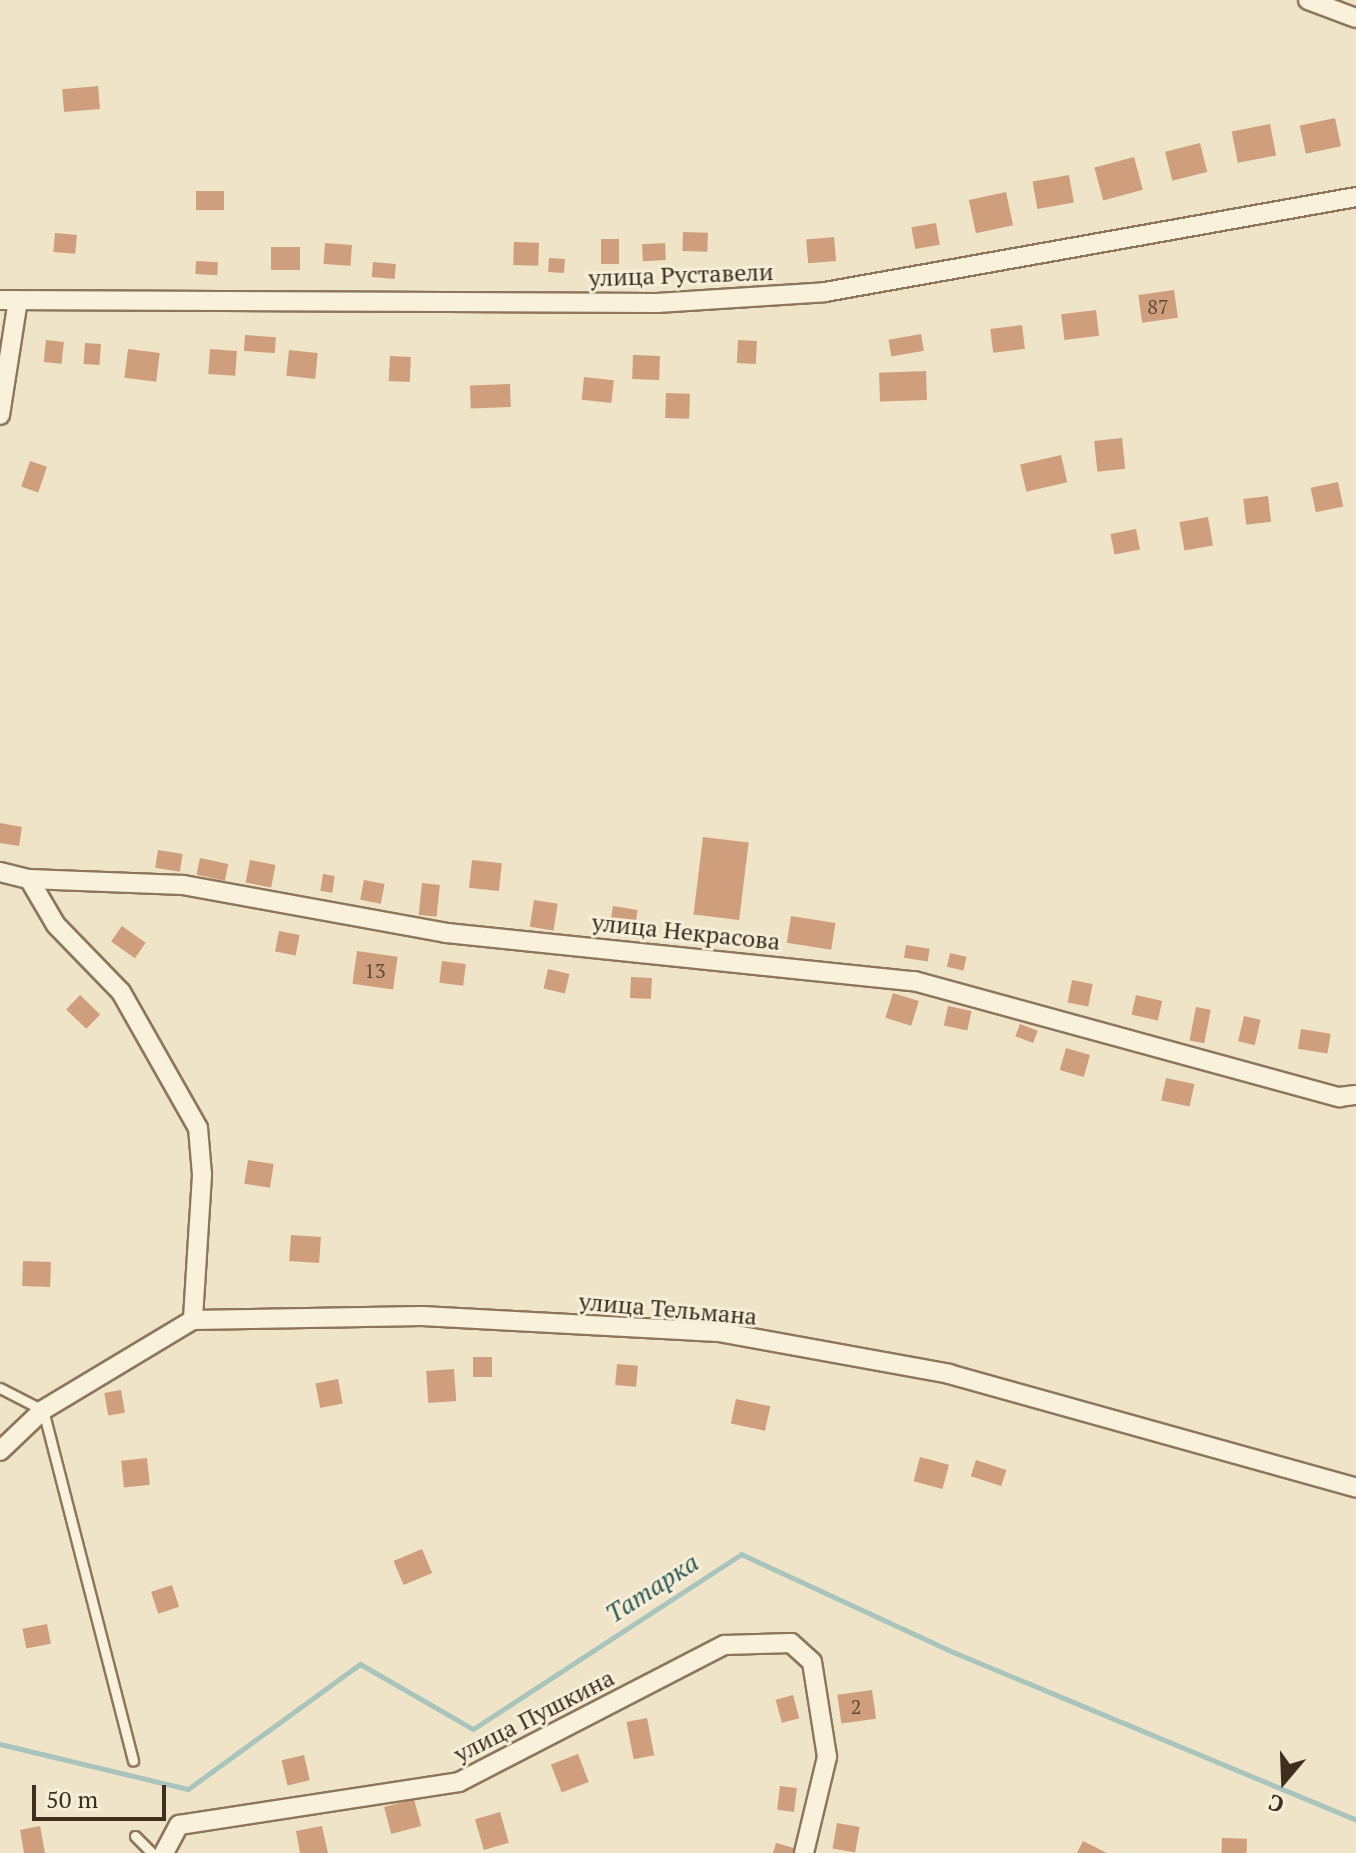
<!DOCTYPE html>
<html>
<head>
<meta charset="utf-8">
<style>
	body { margin:0 }
	#map { position:relative; width:1356px; height:1853px; overflow:hidden; background:#f0e4c8; font-family:"PT Serif",serif }
	div>[style] { position:absolute }
	.stream>* { height:5px; margin:-2.5px; padding:0 2.5px; transform-origin:2.5px; border-radius:2.5px; background:#a9c4bc }
	.building>* { inset:0; background:#cf9f7d; transform-origin:0 0 }
	.roads { filter:drop-shadow(2px 0 #8d765c) drop-shadow(-2px 0 #8d765c) drop-shadow(0 2px #8d765c) drop-shadow(0 -2px #8d765c) }
	.service>* { height:9px; margin:-4.5px; padding:0 4.5px; transform-origin:4.5px; border-radius:4.5px; background:#faf1dc }
	.minor>* { height:18px; margin:-9px; padding:0 9px; transform-origin:9px; border-radius:9px; background:#faf1dc }
	span { translate:-50% -50%; white-space:nowrap; text-align:center; line-height:1.15; -webkit-text-stroke:6px #f7eed8; paint-order:stroke }
	.number-label { font-size:20px; color:#624a37 }
	.number-label span { -webkit-text-stroke-width:0 }
	.street-label { font-size:24px; color:#3d2e20 }
	.water-label { font-size:26px; color:#2f5d5a; font-style:italic }
	.north { position:absolute; left:1244px; top:1741px; width:80px; height:80px; -webkit-text-stroke:6px #f7eed8; paint-order:stroke; rotate:199deg; font-size:22px; font-weight:700; line-height:32px; text-align:center; color:#3d2e20 }
	.north::after { content:''; display:block; margin:auto; width:28px; height:36px; background:#3d2e20; clip-path:polygon(50% 0,100% 100%,50% 72%,0 100%) }
	.scale { position:absolute; left:32px; top:1785px; width:134px; height:36px; box-sizing:border-box; border:4px solid #3d2e20; border-top:0; padding-left:10px; font-size:24px; line-height:28px; white-space:nowrap; color:#3d2e20; -webkit-text-stroke:6px #f7eed8; paint-order:stroke }
</style>
</head>
<body>
<div id="map">
	<div class="stream">
		<div style="left:0;top:1744px;width:193px;rotate:13.5deg"></div>
		<div style="left:188px;top:1789px;width:213px;rotate:-36deg"></div>
		<div style="left:360px;top:1664px;width:130px;rotate:29.9deg"></div>
		<div style="left:473px;top:1729px;width:320px;rotate:-33.1deg"></div>
		<div style="left:741px;top:1554px;width:234px;rotate:24.8deg"></div>
		<div style="left:953px;top:1652px;width:437px;rotate:22.6deg"></div>
	</div>
	<div class="building">
		<div style="left:98px;top:86px;width:23px;height:36px;rotate:85deg"></div>
		<div style="left:1335px;top:118px;width:29px;height:36px;rotate:78deg"></div>
		<div style="left:1270px;top:124px;width:32px;height:39px;rotate:79deg"></div>
		<div style="left:1200px;top:143px;width:30px;height:36px;rotate:76deg"></div>
		<div style="left:1134px;top:157px;width:34px;height:41px;rotate:75deg"></div>
		<div style="left:1069px;top:175px;width:28px;height:37px;rotate:80deg"></div>
		<div style="left:224px;top:191px;width:19px;height:28px;rotate:90deg"></div>
		<div style="left:1006px;top:192px;width:34px;height:38px;rotate:78deg"></div>
		<div style="left:936px;top:223px;width:22px;height:25px;rotate:80deg"></div>
		<div style="left:683px;top:232px;width:25px;height:19px;rotate:2deg"></div>
		<div style="left:55px;top:233px;width:22px;height:19px;rotate:5deg"></div>
		<div style="left:834px;top:237px;width:24px;height:28px;rotate:85deg"></div>
		<div style="left:601px;top:239px;width:18px;height:25px"></div>
		<div style="left:514px;top:242px;width:25px;height:23px;rotate:2deg"></div>
		<div style="left:325px;top:243px;width:27px;height:21px;rotate:4deg"></div>
		<div style="left:665px;top:243px;width:17px;height:23px;rotate:87deg"></div>
		<div style="left:271px;top:247px;width:29px;height:23px"></div>
		<div style="left:549px;top:258px;width:16px;height:14px;rotate:4deg"></div>
		<div style="left:196px;top:261px;width:22px;height:13px;rotate:3deg"></div>
		<div style="left:373px;top:262px;width:23px;height:15px;rotate:5deg"></div>
		<div style="left:1174px;top:290px;width:28px;height:36px;rotate:82deg"></div>
		<div style="left:1096px;top:310px;width:26px;height:35px;rotate:83deg"></div>
		<div style="left:1022px;top:325px;width:24px;height:32px;rotate:83deg"></div>
		<div style="left:921px;top:334px;width:17px;height:33px;rotate:80deg"></div>
		<div style="left:245px;top:335px;width:31px;height:16px;rotate:4deg"></div>
		<div style="left:46px;top:340px;width:18px;height:22px;rotate:6deg"></div>
		<div style="left:738px;top:340px;width:19px;height:23px;rotate:3deg"></div>
		<div style="left:85px;top:343px;width:16px;height:21px;rotate:4deg"></div>
		<div style="left:128px;top:349px;width:32px;height:29px;rotate:7deg"></div>
		<div style="left:210px;top:349px;width:27px;height:25px;rotate:4deg"></div>
		<div style="left:289px;top:350px;width:29px;height:26px;rotate:6deg"></div>
		<div style="left:633px;top:355px;width:27px;height:24px;rotate:2deg"></div>
		<div style="left:390px;top:356px;width:21px;height:25px;rotate:3deg"></div>
		<div style="left:926px;top:371px;width:29px;height:47px;rotate:88deg"></div>
		<div style="left:584px;top:377px;width:30px;height:23px;rotate:6deg"></div>
		<div style="left:510px;top:384px;width:23px;height:40px;rotate:88deg"></div>
		<div style="left:666px;top:393px;width:24px;height:25px;rotate:2deg"></div>
		<div style="left:1122px;top:438px;width:31px;height:28px;rotate:84deg"></div>
		<div style="left:1061px;top:455px;width:28px;height:42px;rotate:77deg"></div>
		<div style="left:30px;top:461px;width:18px;height:27px;rotate:19deg"></div>
		<div style="left:1338px;top:482px;width:25px;height:28px;rotate:78deg"></div>
		<div style="left:1268px;top:496px;width:26px;height:25px;rotate:83deg"></div>
		<div style="left:1208px;top:517px;width:29px;height:29px;rotate:80deg"></div>
		<div style="left:1136px;top:529px;width:21px;height:26px;rotate:79deg"></div>
		<div style="clip-path:polygon(0 823px,22px 827px,19px 846px,0 843px)"></div>
		<div style="left:703px;top:837px;width:46px;height:78px;rotate:7deg"></div>
		<div style="left:158px;top:850px;width:25px;height:18px;rotate:9deg"></div>
		<div style="left:200px;top:858px;width:29px;height:17px;rotate:12deg"></div>
		<div style="left:250px;top:860px;width:26px;height:23px;rotate:11deg"></div>
		<div style="left:472px;top:860px;width:30px;height:28px;rotate:6deg"></div>
		<div style="left:323px;top:874px;width:12px;height:17px;rotate:9deg"></div>
		<div style="left:364px;top:880px;width:21px;height:20px;rotate:11deg"></div>
		<div style="left:422px;top:883px;width:18px;height:32px;rotate:6deg"></div>
		<div style="left:534px;top:900px;width:24px;height:27px;rotate:9deg"></div>
		<div style="left:613px;top:906px;width:25px;height:25px;rotate:9deg"></div>
		<div style="left:791px;top:916px;width:45px;height:27px;rotate:9deg"></div>
		<div style="left:122px;top:926px;width:29px;height:19px;rotate:35deg"></div>
		<div style="left:279px;top:931px;width:21px;height:21px;rotate:11deg"></div>
		<div style="left:906px;top:945px;width:24px;height:13px;rotate:9deg"></div>
		<div style="left:357px;top:951px;width:41px;height:33px;rotate:8deg"></div>
		<div style="left:950px;top:953px;width:17px;height:14px;rotate:13deg"></div>
		<div style="left:442px;top:961px;width:24px;height:22px;rotate:7deg"></div>
		<div style="left:548px;top:969px;width:22px;height:20px;rotate:13deg"></div>
		<div style="left:631px;top:977px;width:21px;height:21px;rotate:3deg"></div>
		<div style="left:1072px;top:980px;width:21px;height:23px;rotate:11deg"></div>
		<div style="left:893px;top:993px;width:27px;height:26px;rotate:17deg"></div>
		<div style="left:80px;top:995px;width:28px;height:20px;rotate:44deg"></div>
		<div style="left:1136px;top:995px;width:27px;height:20px;rotate:13deg"></div>
		<div style="left:948px;top:1006px;width:24px;height:20px;rotate:12deg"></div>
		<div style="left:1196px;top:1007px;width:15px;height:34px;rotate:11deg"></div>
		<div style="left:1244px;top:1016px;width:17px;height:26px;rotate:13deg"></div>
		<div style="left:1020px;top:1024px;width:19px;height:13px;rotate:21deg"></div>
		<div style="left:1301px;top:1029px;width:30px;height:20px;rotate:9deg"></div>
		<div style="left:1066px;top:1048px;width:25px;height:23px;rotate:16deg"></div>
		<div style="left:1166px;top:1078px;width:29px;height:23px;rotate:12deg"></div>
		<div style="left:248px;top:1160px;width:26px;height:24px;rotate:9deg"></div>
		<div style="left:291px;top:1235px;width:30px;height:26px;rotate:4deg"></div>
		<div style="left:23px;top:1261px;width:28px;height:25px;rotate:2deg"></div>
		<div style="left:473px;top:1357px;width:19px;height:20px"></div>
		<div style="left:617px;top:1364px;width:21px;height:21px;rotate:5deg"></div>
		<div style="left:454px;top:1369px;width:32px;height:28px;rotate:86deg"></div>
		<div style="left:338px;top:1379px;width:25px;height:23px;rotate:79deg"></div>
		<div style="left:121px;top:1390px;width:23px;height:17px;rotate:80deg"></div>
		<div style="left:736px;top:1399px;width:35px;height:25px;rotate:12deg"></div>
		<div style="left:920px;top:1457px;width:30px;height:25px;rotate:15deg"></div>
		<div style="left:147px;top:1458px;width:27px;height:26px;rotate:84deg"></div>
		<div style="left:976px;top:1460px;width:32px;height:17px;rotate:18deg"></div>
		<div style="left:422px;top:1549px;width:26px;height:31px;rotate:67deg"></div>
		<div style="left:172px;top:1585px;width:23px;height:22px;rotate:72deg"></div>
		<div style="left:47px;top:1624px;width:20px;height:25px;rotate:79deg"></div>
		<div style="left:872px;top:1690px;width:29px;height:35px;rotate:82deg"></div>
		<div style="left:793px;top:1695px;width:24px;height:18px;rotate:75deg"></div>
		<div style="left:647px;top:1718px;width:38px;height:21px;rotate:79deg"></div>
		<div style="left:578px;top:1754px;width:30px;height:29px;rotate:69deg"></div>
		<div style="left:304px;top:1755px;width:26px;height:23px;rotate:77deg"></div>
		<div style="left:780px;top:1786px;width:17px;height:24px;rotate:7deg"></div>
		<div style="left:414px;top:1799px;width:28px;height:31px;rotate:75deg"></div>
		<div style="left:500px;top:1812px;width:32px;height:26px;rotate:74deg"></div>
		<div style="left:837px;top:1823px;width:23px;height:26px;rotate:10deg"></div>
		<div style="clip-path:polygon(40px 1826px,45px 1853px,24px 1853px,20px 1830px)"></div>
		<div style="clip-path:polygon(322px 1826px,328px 1853px,300px 1853px,296px 1831px)"></div>
		<div style="left:1222px;top:1838px;width:25px;height:15px;rotate:2deg"></div>
		<div style="clip-path:polygon(1083px 1841px,1107px 1853px,1077px 1853px)"></div>
		<div style="clip-path:polygon(776px 1843px,794px 1848px,793px 1853px,773px 1853px)"></div>
	</div>
	<div class="roads">
		<div class="service">
			<div style="left:0;top:1388px;width:48px;rotate:27.1deg"></div>
			<div style="left:43px;top:1410px;width:362px;rotate:75.6deg"></div>
			<div style="left:135px;top:1836px;width:24px;rotate:45deg"></div>
		</div>
		<div class="minor">
			<div style="left:1308px;top:0;width:51px;rotate:20.6deg"></div>
			<div style="left:0;top:300px;width:657px;rotate:0.26deg"></div>
			<div style="left:657px;top:303px;width:168px;rotate:-3.7deg"></div>
			<div style="left:825px;top:292px;width:539px;rotate:-10.14deg"></div>
			<div style="left:0;top:415px;width:116px;rotate:-81.1deg"></div>
			<div style="left:0;top:872px;width:30px;rotate:14deg"></div>
			<div style="left:29px;top:879px;width:154px;rotate:2.2deg"></div>
			<div style="left:183px;top:885px;width:267px;rotate:10.3deg"></div>
			<div style="left:446px;top:933px;width:470px;rotate:5.9deg"></div>
			<div style="left:914px;top:981px;width:441px;rotate:15.3deg"></div>
			<div style="left:1339px;top:1097px;width:17px;rotate:-7deg"></div>
			<div style="left:29px;top:879px;width:53px;rotate:59.6deg"></div>
			<div style="left:56px;top:925px;width:93px;rotate:45.9deg"></div>
			<div style="left:121px;top:992px;width:156px;rotate:60.5deg"></div>
			<div style="left:198px;top:1128px;width:47px;rotate:85.1deg"></div>
			<div style="left:202px;top:1175px;width:145px;rotate:93.6deg"></div>
			<div style="left:0;top:1451px;width:59px;rotate:-43.6deg"></div>
			<div style="left:43px;top:1410px;width:175px;rotate:-31deg"></div>
			<div style="left:193px;top:1320px;width:229px;rotate:-1deg"></div>
			<div style="left:422px;top:1316px;width:297px;rotate:3.1deg"></div>
			<div style="left:719px;top:1332px;width:234px;rotate:10.3deg"></div>
			<div style="left:949px;top:1374px;width:423px;rotate:15.6deg"></div>
			<div style="left:164px;top:1853px;width:32px;rotate:-62deg"></div>
			<div style="left:179px;top:1825px;width:283px;rotate:-8.7deg"></div>
			<div style="left:459px;top:1782px;width:299px;rotate:-27.3deg"></div>
			<div style="left:725px;top:1645px;width:66px;rotate:-1.7deg"></div>
			<div style="left:791px;top:1643px;width:28px;rotate:42deg"></div>
			<div style="left:812px;top:1662px;width:96px;rotate:81deg"></div>
			<div style="left:827px;top:1757px;width:99px;rotate:103.5deg"></div>
		</div>
	</div>
	<div class="number-label">
		<span style="left:1158px;top:306px">87</span>
		<span style="left:375px;top:970px">13</span>
		<span style="left:856px;top:1706px">2</span>
	</div>
	<div class="street-label">
		<span style="left:681px;top:275px;rotate:-2deg">улица Руставели</span>
		<span style="left:686px;top:932px;rotate:6deg">улица Некрасова</span>
		<span style="left:668px;top:1309px;rotate:5deg">улица Тельмана</span>
		<span style="left:534px;top:1716px;rotate:-27deg">улица Пушкина</span>
	</div>
	<div class="water-label">
		<span style="left:652px;top:1588px;rotate:-33deg">Татарка</span>
	</div>
	<div class="north">С</div>
	<div class="scale">50 m</div>
</div>
</body>
</html>
